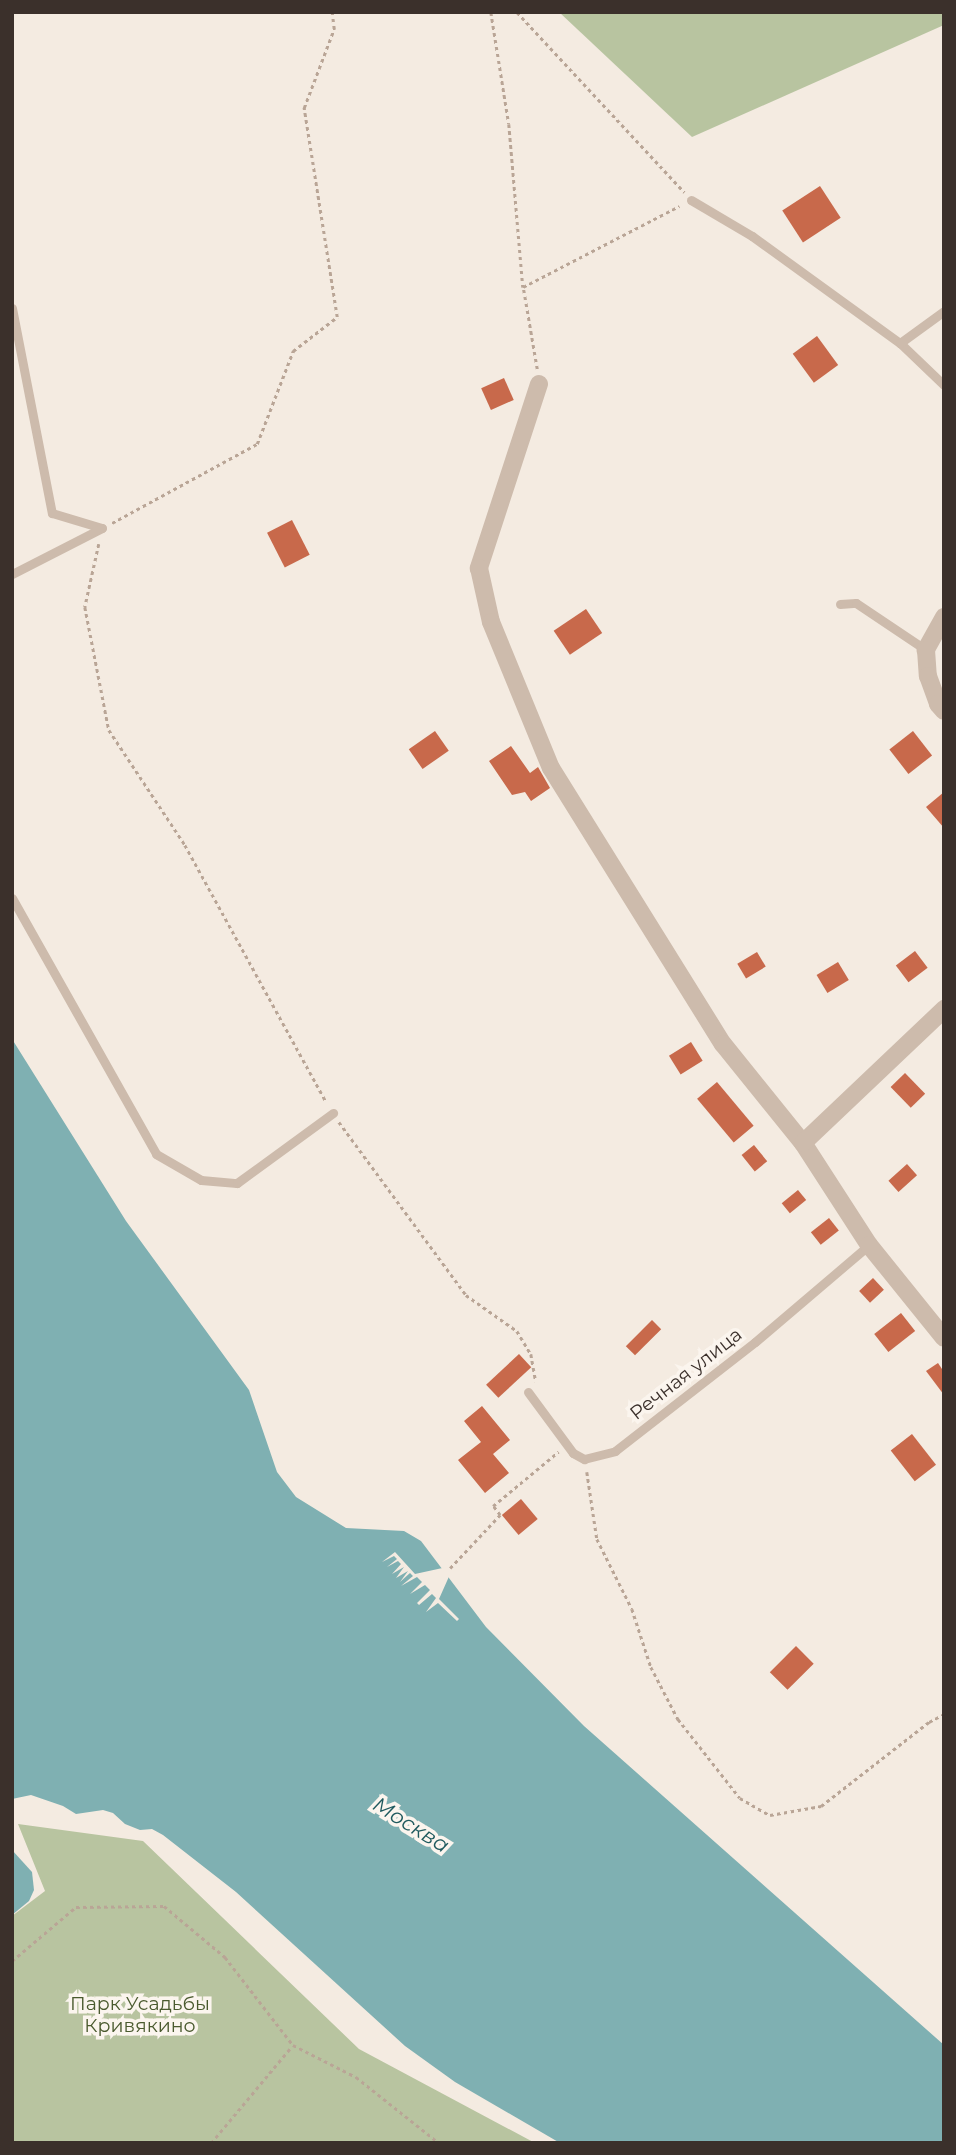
<!DOCTYPE html>
<html>
<head>
<meta charset="utf-8">
<style>
	body { margin:0 }
	#map { position:relative; width:956px; height:2155px; overflow:hidden; background:#f4ebe1; font-family:Montserrat,sans-serif }
	div>[style] { position:absolute }
	.green>* { inset:0; background:#b8c4a0 }
	.water>* { inset:0; background:#7fb0b2 }
	.pier>* { inset:0; background:#f4ebe1 }
	.building>* { inset:0; background:#c8694b; transform-origin:0 0 }
	.path>* { height:2.5px; margin-top:-1.25px; transform-origin:0; background:repeating-linear-gradient(90deg,#b9a596 0 3.5px,transparent 0 7px) }
	.lane>* { height:9px; margin:-4.5px; padding:0 4.5px; transform-origin:4.5px; border-radius:4.5px; background:#cdbbac }
	.street>* { height:18px; margin:-9px; padding:0 9px; transform-origin:9px; border-radius:9px; background:#cdbbac }
	span { translate:-50% -50%; white-space:nowrap; text-align:center; line-height:1.15; -webkit-text-stroke:7px #fbf5ee; paint-order:stroke }
	.street-label { font-size:19px; color:#3b302b }
	.park-label { font-size:19px; color:#4a5a2e }
	.water-label { font-size:21px; color:#1f5a5e; font-style:italic }
	.frame { position:absolute; inset:0; border:14px solid #3b302b; pointer-events:none }
</style>
</head>
<body>
<div id="map">
	<div class="green">
		<div style="clip-path:polygon(559px 12px,944px 12px,944px 25px,692px 137px)"></div>
		<div style="clip-path:polygon(18px 1824px,143px 1841px,359px 2049px,535px 2143px,12px 2143px,12px 1916px,45px 1891px)"></div>
	</div>
	<div class="water">
		<div style="clip-path:polygon(12px 1039px,126px 1221px,249px 1390px,277px 1472px,296px 1497px,346px 1528px,404px 1531px,421px 1541px,486px 1627px,584px 1726px,944px 2045px,944px 2143px,560px 2143px,455px 2082px,405px 2046px,236px 1892px,163px 1835px,152px 1829px,140px 1830px,125px 1824px,113px 1813px,103px 1810px,76px 1814px,63px 1806px,31px 1795px,12px 1799px)"></div>
		<div style="clip-path:polygon(12px 1850px,32px 1872px,34px 1890px,29px 1901px,12px 1915px)"></div>
	</div>
	<div class="pier">
		<div style="clip-path:polygon(395px 1552px,415px 1574px,447px 1567px,451px 1572px,439px 1599px,459px 1619px,457px 1621px,438px 1603px,426px 1612px,436px 1598px,432px 1594px,419px 1605px,417px 1603px,430px 1590px,425px 1585px,410px 1594px,422px 1582px,417px 1577px,401px 1586px,413px 1576px,410px 1573px,400px 1582px,408px 1571px,396px 1578px,404px 1567px,392px 1574px,401px 1564px,398px 1561px,387px 1567px,397px 1559px,394px 1556px,382px 1562px)"></div>
	</div>
	<div class="building">
		<div style="left:820px;top:186px;width:38px;height:45px;rotate:57deg"></div>
		<div style="left:817px;top:336px;width:36px;height:30px;rotate:54deg"></div>
		<div style="left:504px;top:378px;width:24px;height:25px;rotate:66deg"></div>
		<div style="left:292px;top:520px;width:39px;height:28px;rotate:63deg"></div>
		<div style="left:586px;top:609px;width:29px;height:39px;rotate:56deg"></div>
		<div style="left:435px;top:731px;width:24px;height:32px;rotate:55deg"></div>
		<div style="left:913px;top:731px;width:31px;height:30px;rotate:52deg"></div>
		<div style="clip-path:polygon(511px 746px,530px 773px,538px 767px,550px 788px,531px 801px,525px 792px,512px 795px,489px 761px)"></div>
		<div style="clip-path:polygon(944px 792px,944px 828px,926px 807px)"></div>
		<div style="left:915px;top:951px;width:21px;height:24px;rotate:53deg"></div>
		<div style="left:757px;top:952px;width:17px;height:23px;rotate:59deg"></div>
		<div style="left:838px;top:962px;width:21px;height:25px;rotate:59deg"></div>
		<div style="left:691px;top:1042px;width:22px;height:26px;rotate:58deg"></div>
		<div style="left:905px;top:1073px;width:29px;height:20px;rotate:46deg"></div>
		<div style="left:717px;top:1082px;width:57px;height:26px;rotate:50deg"></div>
		<div style="left:754px;top:1145px;width:21px;height:16px;rotate:51deg"></div>
		<div style="left:907px;top:1164px;width:15px;height:25px;rotate:48deg"></div>
		<div style="left:798px;top:1190px;width:13px;height:21px;rotate:51deg"></div>
		<div style="left:829px;top:1218px;width:16px;height:23px;rotate:52deg"></div>
		<div style="left:873px;top:1278px;width:16px;height:19px;rotate:47deg"></div>
		<div style="left:901px;top:1313px;width:23px;height:34px;rotate:52deg"></div>
		<div style="left:652px;top:1320px;width:13px;height:37px;rotate:45deg"></div>
		<div style="left:519px;top:1354px;width:18px;height:45px;rotate:47deg"></div>
		<div style="clip-path:polygon(938px 1363px,944px 1372px,944px 1395px,926px 1371px)"></div>
		<div style="clip-path:polygon(482px 1406px,510px 1440px,493px 1454px,509px 1473px,485px 1493px,458px 1460px,481px 1442px,464px 1421px)"></div>
		<div style="left:912px;top:1434px;width:39px;height:27px;rotate:52deg"></div>
		<div style="left:521px;top:1499px;width:26px;height:25px;rotate:50deg"></div>
		<div style="left:796px;top:1646px;width:25px;height:37px;rotate:45deg"></div>
	</div>
	<div class="path">
		<div style="left:491px;top:12px;width:113px;rotate:80.9deg"></div>
		<div style="left:509px;top:124px;width:164px;rotate:85.1deg"></div>
		<div style="left:517px;top:12px;width:246px;rotate:47.1deg"></div>
		<div style="left:537px;top:369px;width:83px;rotate:-99.7deg"></div>
		<div style="left:523px;top:287px;width:176px;rotate:-27.4deg"></div>
		<div style="left:112px;top:523px;width:165px;rotate:-28.6deg"></div>
		<div style="left:257px;top:444px;width:100px;rotate:-68.8deg"></div>
		<div style="left:293px;top:351px;width:56px;rotate:-37.7deg"></div>
		<div style="left:337px;top:317px;width:212px;rotate:-99deg"></div>
		<div style="left:304px;top:108px;width:85px;rotate:-69.2deg"></div>
		<div style="left:334px;top:29px;width:17px;rotate:-97deg"></div>
		<div style="left:99px;top:544px;width:65px;rotate:102.5deg"></div>
		<div style="left:85px;top:607px;width:125px;rotate:79deg"></div>
		<div style="left:109px;top:730px;width:138px;rotate:56.5deg"></div>
		<div style="left:185px;top:845px;width:292px;rotate:61.2deg"></div>
		<div style="left:339px;top:1122px;width:215px;rotate:53.7deg"></div>
		<div style="left:466px;top:1295px;width:62px;rotate:35.2deg"></div>
		<div style="left:517px;top:1331px;width:27px;rotate:59deg"></div>
		<div style="left:531px;top:1354px;width:28px;rotate:80deg"></div>
		<div style="left:587px;top:1472px;width:68px;rotate:81.5deg"></div>
		<div style="left:597px;top:1539px;width:78px;rotate:63.4deg"></div>
		<div style="left:632px;top:1609px;width:61px;rotate:71.9deg"></div>
		<div style="left:651px;top:1667px;width:59px;rotate:62.6deg"></div>
		<div style="left:678px;top:1719px;width:100px;rotate:51.9deg"></div>
		<div style="left:740px;top:1798px;width:34px;rotate:30deg"></div>
		<div style="left:770px;top:1815px;width:52px;rotate:-10deg"></div>
		<div style="left:821px;top:1806px;width:137px;rotate:-37.9deg"></div>
		<div style="left:929px;top:1722px;width:17px;rotate:-28deg"></div>
		<div style="left:450px;top:1568px;width:73px;rotate:-46.7deg"></div>
		<div style="left:500px;top:1515px;width:11px;rotate:-128deg"></div>
		<div style="left:493px;top:1506px;width:85px;rotate:-39.7deg"></div>
		<div style="left:12px;top:1961px;width:84px;rotate:-40.2deg"></div>
		<div style="left:76px;top:1907px;width:88px;rotate:-0.7deg"></div>
		<div style="left:164px;top:1906px;width:80px;rotate:39.9deg"></div>
		<div style="left:225px;top:1957px;width:111px;rotate:52.3deg"></div>
		<div style="left:293px;top:2045px;width:71px;rotate:26.9deg"></div>
		<div style="left:356px;top:2077px;width:106px;rotate:38.5deg"></div>
		<div style="left:211px;top:2143px;width:126px;rotate:-50.1deg"></div>
	</div>
	<div class="lane">
		<div style="left:691px;top:200px;width:71px;rotate:30.5deg"></div>
		<div style="left:752px;top:236px;width:183px;rotate:35.9deg"></div>
		<div style="left:900px;top:343px;width:61px;rotate:43.7deg"></div>
		<div style="left:12px;top:308px;width:209px;rotate:79deg"></div>
		<div style="left:52px;top:513px;width:52px;rotate:16.7deg"></div>
		<div style="left:102px;top:528px;width:101px;rotate:152.9deg"></div>
		<div style="left:900px;top:343px;width:54px;rotate:-36deg"></div>
		<div style="left:840px;top:604px;width:16px;rotate:-4deg"></div>
		<div style="left:856px;top:603px;width:84px;rotate:33.9deg"></div>
		<div style="left:12px;top:898px;width:294px;rotate:60.6deg"></div>
		<div style="left:156px;top:1154px;width:52px;rotate:30deg"></div>
		<div style="left:201px;top:1180px;width:36px;rotate:5deg"></div>
		<div style="left:237px;top:1183px;width:119px;rotate:-36.1deg"></div>
		<div style="left:528px;top:1392px;width:76px;rotate:53.6deg"></div>
		<div style="left:573px;top:1453px;width:13px;rotate:29deg"></div>
		<div style="left:584px;top:1459px;width:32px;rotate:-14deg"></div>
		<div style="left:615px;top:1451px;width:177px;rotate:-37.9deg"></div>
		<div style="left:755px;top:1342px;width:150px;rotate:-40.4deg"></div>
	</div>
	<div class="street">
		<div style="left:539px;top:384px;width:194px;rotate:108.1deg"></div>
		<div style="left:479px;top:568px;width:55px;rotate:77.5deg"></div>
		<div style="left:491px;top:622px;width:158px;rotate:67.7deg"></div>
		<div style="left:551px;top:768px;width:325px;rotate:58.1deg"></div>
		<div style="left:723px;top:1044px;width:127px;rotate:51.1deg"></div>
		<div style="left:803px;top:1143px;width:121px;rotate:57.1deg"></div>
		<div style="left:869px;top:1245px;width:119px;rotate:51.1deg"></div>
		<div style="left:944px;top:617px;width:38px;rotate:119deg"></div>
		<div style="left:926px;top:650px;width:26px;rotate:86deg"></div>
		<div style="left:928px;top:676px;width:30px;rotate:70deg"></div>
		<div style="left:938px;top:704px;width:9px;rotate:49deg"></div>
		<div style="left:803px;top:1143px;width:195px;rotate:-43.5deg"></div>
	</div>
	<div class="street-label">
		<span style="left:686px;top:1374px;rotate:-38deg">Речная улица</span>
	</div>
	<div class="park-label">
		<span style="left:140px;top:2015px">Парк Усадьбы<br>Кривякино</span>
	</div>
	<div class="water-label">
		<span style="left:411px;top:1825px;rotate:32deg">Москва</span>
	</div>
	<div class="frame"></div>
</div>
</body>
</html>
